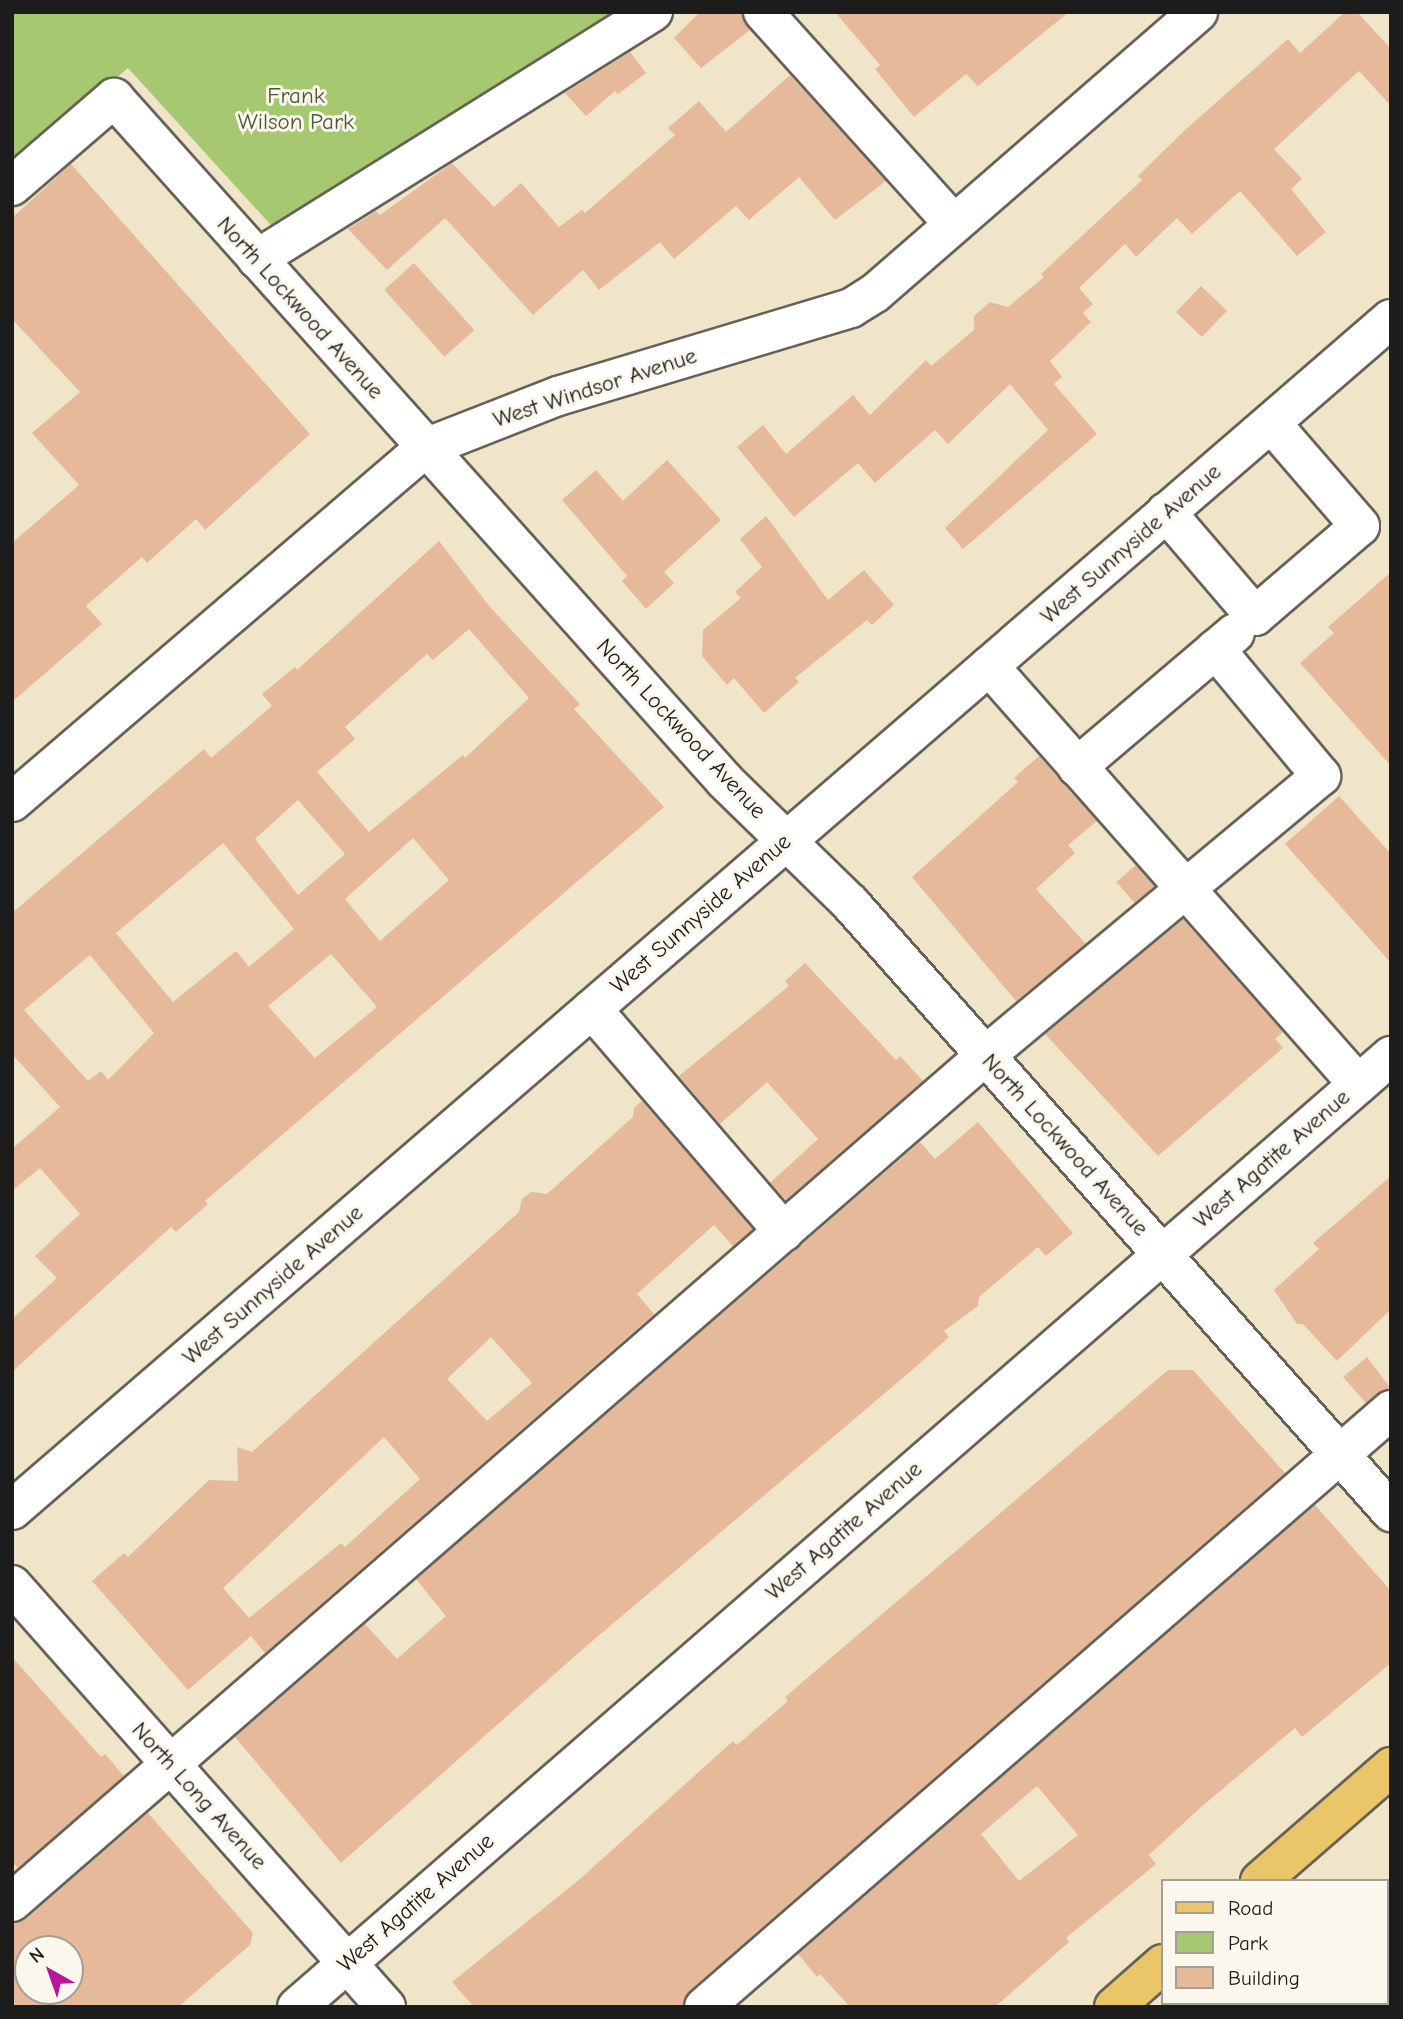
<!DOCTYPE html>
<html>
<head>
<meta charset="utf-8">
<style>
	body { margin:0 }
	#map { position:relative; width:1403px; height:2019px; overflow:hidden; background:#f0e5c8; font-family:"Comic Neue",sans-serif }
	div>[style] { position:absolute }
	.green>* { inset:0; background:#a5c871 }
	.building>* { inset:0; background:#e6b99b; transform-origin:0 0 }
	.roads { filter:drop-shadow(2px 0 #666258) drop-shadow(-2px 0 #666258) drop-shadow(0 2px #666258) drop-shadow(0 -2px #666258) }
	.minor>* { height:38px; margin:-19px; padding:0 19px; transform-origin:19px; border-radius:19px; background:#fff }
	.major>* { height:38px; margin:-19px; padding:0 19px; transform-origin:19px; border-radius:19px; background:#ebc669 }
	span { translate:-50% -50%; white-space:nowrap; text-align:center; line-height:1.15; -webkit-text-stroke:6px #fbf7ec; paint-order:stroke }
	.park-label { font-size:23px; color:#4c583a }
	.street-label { font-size:23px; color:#1c1c1c }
	.frame { position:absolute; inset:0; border:14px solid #1c1c1c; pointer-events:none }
	.legend { position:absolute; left:1161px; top:1879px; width:228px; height:126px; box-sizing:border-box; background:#fbf7ec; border:2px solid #a29f99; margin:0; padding:9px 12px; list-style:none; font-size:21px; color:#1c1c1c }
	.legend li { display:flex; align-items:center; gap:14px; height:35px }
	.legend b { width:35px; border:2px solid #a29f99 }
	.north { position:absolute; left:14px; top:1935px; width:70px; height:70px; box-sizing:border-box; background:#fbf7ec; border:2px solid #a29f99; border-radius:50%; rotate:320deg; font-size:19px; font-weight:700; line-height:28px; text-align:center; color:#1c1c1c }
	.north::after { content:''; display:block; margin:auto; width:24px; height:32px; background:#b5179e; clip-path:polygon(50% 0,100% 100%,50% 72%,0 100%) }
</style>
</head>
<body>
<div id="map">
	<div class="green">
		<div style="clip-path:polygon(12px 12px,628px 12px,279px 234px,128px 68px,12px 167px)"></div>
	</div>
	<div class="building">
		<div style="clip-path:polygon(700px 12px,742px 12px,750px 30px,701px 68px,674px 38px)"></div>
		<div style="clip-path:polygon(835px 12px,1069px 12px,978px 86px,966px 74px,914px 117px,875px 69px,880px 65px)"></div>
		<div style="clip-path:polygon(1345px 12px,1357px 12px,1391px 49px,1391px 106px,1359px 71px,1274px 149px,1302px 179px,1291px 189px,1326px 232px,1297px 256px,1240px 191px,1192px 234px,1177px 218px,1136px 257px,1125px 244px,1079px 288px,1093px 304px,1083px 313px,1091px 322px,1050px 361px,1062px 377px,1054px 384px,1097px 434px,963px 549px,945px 528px,1048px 430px,1010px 384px,948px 444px,935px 430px,875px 483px,858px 463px,794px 517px,737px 447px,763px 425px,786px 454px,853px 395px,870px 415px,926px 360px,931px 366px,974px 330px,974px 316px,990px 302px,1008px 307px,1044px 277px,1041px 274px,1142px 180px,1138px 176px,1185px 130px,1288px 39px,1300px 53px)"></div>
		<div style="clip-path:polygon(630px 52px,646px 73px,618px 94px,615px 91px,586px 116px,565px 93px)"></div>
		<div style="clip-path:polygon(790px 75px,886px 181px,835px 220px,799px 177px,749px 220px,736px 206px,674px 259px,660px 242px,599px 290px,583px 270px,533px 315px,445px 218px,387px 270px,348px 229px,376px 211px,380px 215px,452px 163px,494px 207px,521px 183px,559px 227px,582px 210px,585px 213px,675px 135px,668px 128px,699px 101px,726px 132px)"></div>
		<div style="clip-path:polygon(71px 164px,310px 434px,205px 530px,196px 519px,147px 563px,142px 557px,86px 606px,102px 624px,12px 702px,12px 543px,79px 485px,32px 433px,80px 392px,12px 319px,12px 218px)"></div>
		<div style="left:414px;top:263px;width:90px;height:40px;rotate:48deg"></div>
		<div style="left:1201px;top:286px;width:36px;height:36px;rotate:44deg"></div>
		<div style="clip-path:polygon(667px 460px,721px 520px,664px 572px,674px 583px,646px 609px,622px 581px,627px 576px,562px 500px,596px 470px,623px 501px)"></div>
		<div style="clip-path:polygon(766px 516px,828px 600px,864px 570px,894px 605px,872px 625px,867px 620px,795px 678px,799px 682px,764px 713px,734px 678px,727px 685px,702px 656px,703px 630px,741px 598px,735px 592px,762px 567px,740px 539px)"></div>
		<div style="clip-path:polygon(evenodd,439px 541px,490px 607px,580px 704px,574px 709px,664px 807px,205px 1201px,208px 1204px,176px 1232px,171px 1227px,12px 1372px,12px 1319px,57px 1278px,35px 1256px,80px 1214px,40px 1168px,12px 1191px,12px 1149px,60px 1107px,12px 1054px,12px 913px,204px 749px,211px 758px,272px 706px,262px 694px,295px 667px,297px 670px,439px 541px,469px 629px,529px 698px,465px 758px,463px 755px,369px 832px,317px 772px,355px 739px,345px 727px,427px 654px,433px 660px,469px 629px,439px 541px,298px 800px,345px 854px,298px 895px,255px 839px,298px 800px,439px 541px,413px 838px,449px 880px,380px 941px,345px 899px,413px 838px,439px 541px,223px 843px,294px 929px,249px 967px,236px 951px,173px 1002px,116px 933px,223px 843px,439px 541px,331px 954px,377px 1007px,315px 1058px,268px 1006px,331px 954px,439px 541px,90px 955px,154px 1033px,108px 1080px,101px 1071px,88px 1081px,24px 1010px,90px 955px)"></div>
		<div style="clip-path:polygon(1391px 572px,1391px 766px,1300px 663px,1334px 633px,1328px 627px)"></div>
		<div style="clip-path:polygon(1039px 756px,1097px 821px,1068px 845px,1075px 853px,1036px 889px,1086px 944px,1016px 1001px,912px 877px,1018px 782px,1014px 778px)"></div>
		<div style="clip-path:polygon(1339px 796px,1391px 854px,1391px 963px,1285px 844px)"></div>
		<div style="left:1136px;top:865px;width:28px;height:26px;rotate:49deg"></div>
		<div style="clip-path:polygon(1183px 919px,1283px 1032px,1275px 1039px,1283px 1048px,1158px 1156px,1045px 1034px)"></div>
		<div style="clip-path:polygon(805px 963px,896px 1060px,900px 1056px,923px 1081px,786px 1200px,770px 1183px,818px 1139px,767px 1082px,720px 1124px,679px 1076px,789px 986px,785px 981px)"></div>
		<div style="clip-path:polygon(evenodd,642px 1101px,753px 1229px,733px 1246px,714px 1225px,637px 1294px,654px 1314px,265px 1653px,251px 1636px,188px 1690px,92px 1581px,124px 1553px,128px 1557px,209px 1480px,238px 1481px,237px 1447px,252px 1452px,519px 1212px,522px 1199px,531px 1192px,547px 1194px,633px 1117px,634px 1108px,642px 1101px,491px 1337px,532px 1383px,487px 1421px,447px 1379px,491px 1337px,642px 1101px,384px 1437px,420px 1479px,345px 1547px,341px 1543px,249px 1618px,223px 1588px,384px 1437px)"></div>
		<div style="clip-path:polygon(978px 1122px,1073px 1233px,1046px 1256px,1038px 1247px,979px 1297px,978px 1306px,944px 1331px,949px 1337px,911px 1371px,583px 1649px,341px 1863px,235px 1737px,365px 1624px,397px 1659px,446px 1616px,416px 1579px,920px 1142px,935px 1159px)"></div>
		<div style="clip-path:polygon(1391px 1176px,1391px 1309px,1337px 1361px,1303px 1324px,1297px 1324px,1274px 1290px,1319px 1249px,1313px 1243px)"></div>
		<div style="clip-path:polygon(1367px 1357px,1391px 1389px,1366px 1403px,1343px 1377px)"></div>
		<div style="clip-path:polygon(1168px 1370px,1193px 1370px,1285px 1473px,690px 1990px,683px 2007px,474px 2007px,452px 1982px,580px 1879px,733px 1741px,737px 1745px,788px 1701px,785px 1697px)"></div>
		<div style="clip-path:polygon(evenodd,1315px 1505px,1391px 1591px,1391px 1663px,1302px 1737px,1295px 1728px,1200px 1808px,1149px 1855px,1156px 1864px,1066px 1938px,1069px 1942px,995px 2007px,850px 2007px,820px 1974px,817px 1977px,798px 1954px,1315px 1505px,1037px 1786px,1078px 1835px,1019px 1881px,981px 1834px,1037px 1786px)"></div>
		<div style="clip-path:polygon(12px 1657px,101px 1757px,105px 1754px,124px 1776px,18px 1868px,12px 1862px)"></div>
		<div style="clip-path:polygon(evenodd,148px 1813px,253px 1933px,250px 1945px,178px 2007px,12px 2007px,12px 1923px,26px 1919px,148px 1813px,28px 1949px,70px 1949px,70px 1991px,28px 1991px,28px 1949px)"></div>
	</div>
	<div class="roads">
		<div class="minor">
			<div style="left:763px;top:12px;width:285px;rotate:48deg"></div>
			<div style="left:12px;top:186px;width:135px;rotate:-40.8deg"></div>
			<div style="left:114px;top:98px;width:916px;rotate:48.18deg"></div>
			<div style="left:725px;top:781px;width:175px;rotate:44.3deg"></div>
			<div style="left:850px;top:903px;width:815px;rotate:48.38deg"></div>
			<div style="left:257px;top:259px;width:467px;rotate:-32deg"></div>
			<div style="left:1166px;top:512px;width:137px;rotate:49.4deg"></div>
			<div style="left:1255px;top:616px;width:138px;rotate:-40.6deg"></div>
			<div style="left:1360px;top:526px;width:136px;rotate:-130.8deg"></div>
			<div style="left:989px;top:666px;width:558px;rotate:48.56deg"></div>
			<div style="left:1077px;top:767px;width:207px;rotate:-40.3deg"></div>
			<div style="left:12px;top:802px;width:544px;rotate:-40.6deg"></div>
			<div style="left:425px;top:448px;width:143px;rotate:-21.4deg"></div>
			<div style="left:558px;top:396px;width:306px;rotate:-16.7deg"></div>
			<div style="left:851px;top:308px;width:28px;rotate:-32deg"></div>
			<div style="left:875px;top:293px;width:428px;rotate:-41deg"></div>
			<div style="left:592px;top:1009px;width:294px;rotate:49.3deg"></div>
			<div style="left:12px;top:1510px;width:1822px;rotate:-40.82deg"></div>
			<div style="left:12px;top:1585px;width:564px;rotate:48.45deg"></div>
			<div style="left:12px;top:1902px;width:1291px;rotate:-41.01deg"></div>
			<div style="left:986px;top:1055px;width:436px;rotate:-39.8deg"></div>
			<div style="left:1321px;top:776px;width:165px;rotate:-129.8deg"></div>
			<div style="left:297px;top:2007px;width:1450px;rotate:-41deg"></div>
			<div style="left:704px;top:2007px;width:910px;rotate:-40.99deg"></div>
		</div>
		<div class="major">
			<div style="left:1260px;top:1881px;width:174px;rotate:-41deg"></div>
			<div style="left:1114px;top:2007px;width:65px;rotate:-41.3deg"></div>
		</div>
	</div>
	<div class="park-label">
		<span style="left:296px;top:109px">Frank<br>Wilson Park</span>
	</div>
	<div class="street-label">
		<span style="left:300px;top:308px;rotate:48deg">North Lockwood Avenue</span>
		<span style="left:595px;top:388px;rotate:-18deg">West Windsor Avenue</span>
		<span style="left:1131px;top:544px;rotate:-41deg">West Sunnyside Avenue</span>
		<span style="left:681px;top:729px;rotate:47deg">North Lockwood Avenue</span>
		<span style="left:701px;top:914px;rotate:-41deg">West Sunnyside Avenue</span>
		<span style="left:1065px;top:1145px;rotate:48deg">North Lockwood Avenue</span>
		<span style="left:1272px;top:1159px;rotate:-41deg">West Agatite Avenue</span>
		<span style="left:273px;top:1285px;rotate:-41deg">West Sunnyside Avenue</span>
		<span style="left:844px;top:1531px;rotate:-41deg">West Agatite Avenue</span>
		<span style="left:199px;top:1796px;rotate:48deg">North Long Avenue</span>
		<span style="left:416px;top:1903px;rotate:-41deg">West Agatite Avenue</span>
	</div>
	<div class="frame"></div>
	<ul class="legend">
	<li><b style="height:9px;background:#ebc669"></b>Road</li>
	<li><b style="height:19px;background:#a5c871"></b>Park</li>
	<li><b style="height:19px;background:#e6b99b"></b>Building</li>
	</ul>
	<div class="north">N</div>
</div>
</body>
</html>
